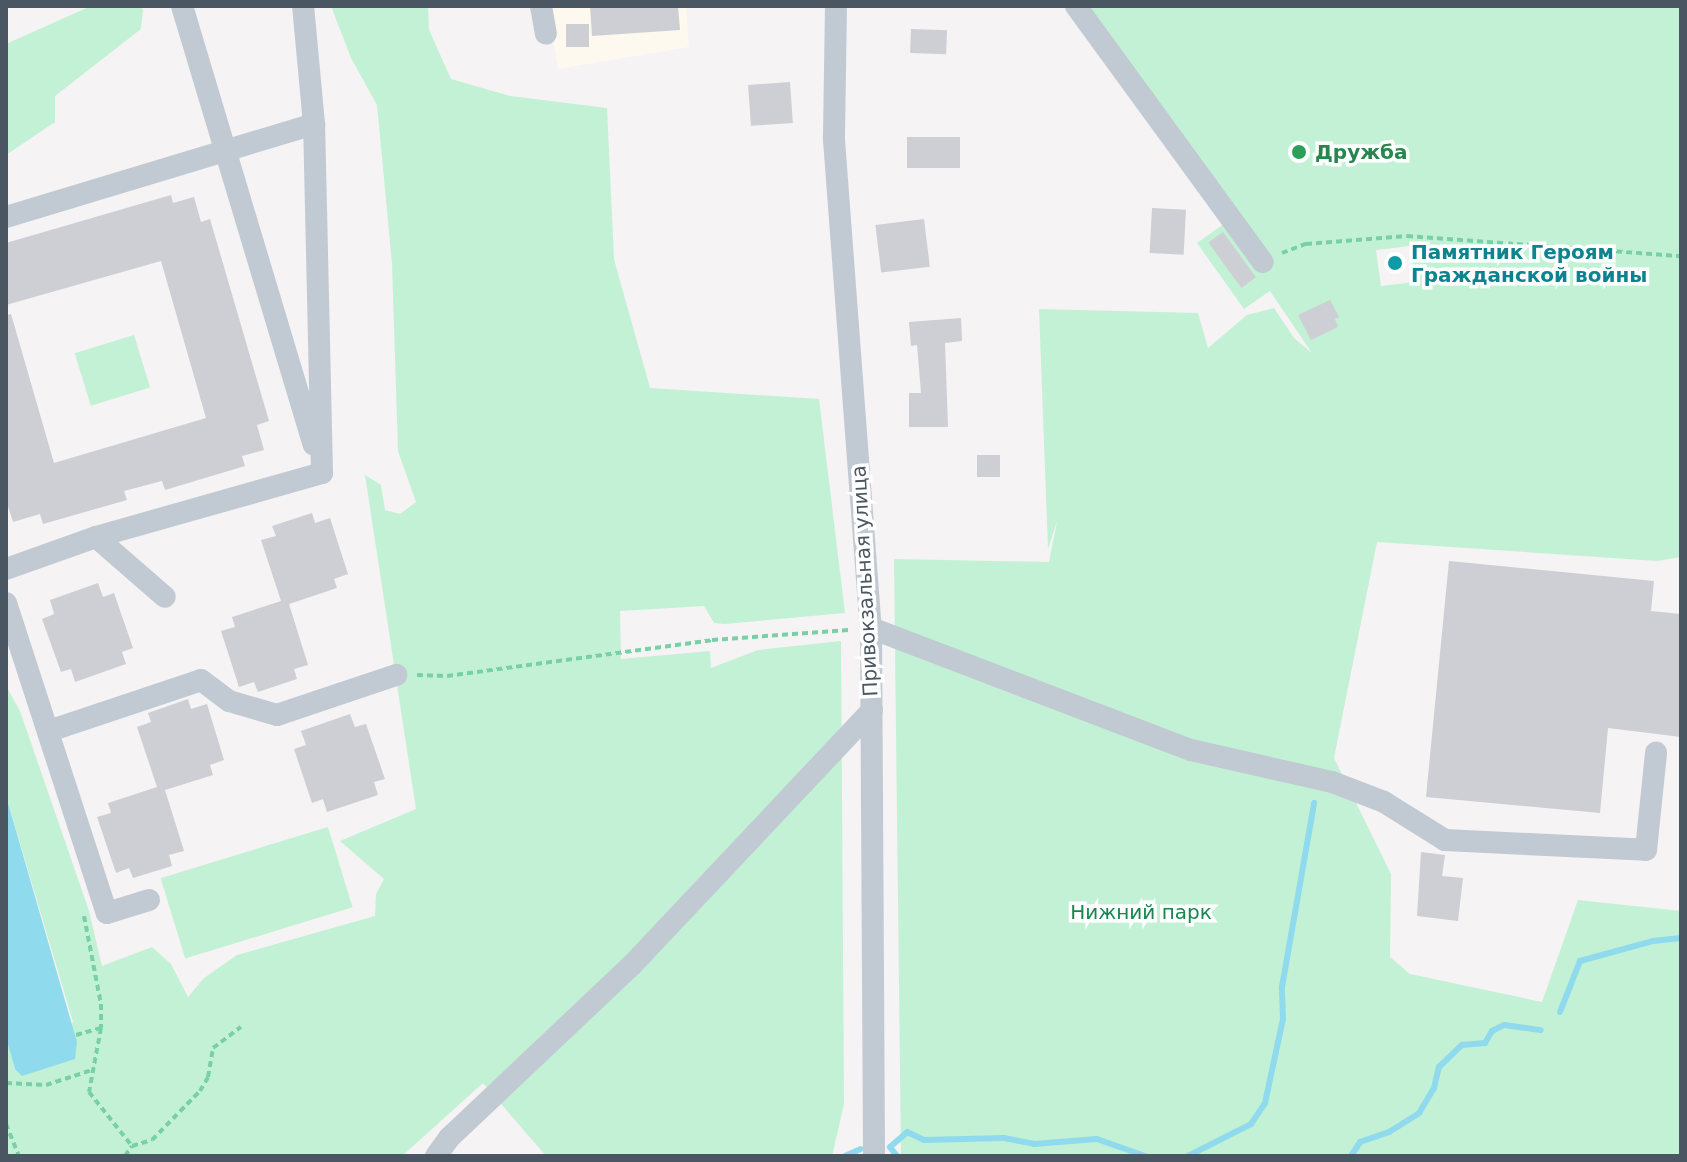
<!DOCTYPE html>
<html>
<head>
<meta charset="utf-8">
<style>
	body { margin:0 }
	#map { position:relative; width:1687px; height:1162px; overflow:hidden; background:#f5f3f3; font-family:"DejaVu Sans",sans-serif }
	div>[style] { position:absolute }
	.commercial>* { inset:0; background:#fdf9ef }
	.green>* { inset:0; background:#c3f1d5; transform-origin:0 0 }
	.water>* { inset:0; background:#90daee }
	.stream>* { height:6px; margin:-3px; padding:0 3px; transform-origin:3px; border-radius:3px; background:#90daee }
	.building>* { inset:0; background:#cdcfd5; transform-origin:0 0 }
	.path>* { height:4px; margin-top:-2px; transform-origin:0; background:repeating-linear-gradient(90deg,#7ad0a6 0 6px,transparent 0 10px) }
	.minor>* { height:22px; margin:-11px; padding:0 11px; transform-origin:11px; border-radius:11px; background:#c1cad2 }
	.dots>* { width:22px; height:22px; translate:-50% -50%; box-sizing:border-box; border:4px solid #fff; border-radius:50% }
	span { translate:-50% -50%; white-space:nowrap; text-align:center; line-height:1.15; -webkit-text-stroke:7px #fff; paint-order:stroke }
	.leisure-label { font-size:20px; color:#27864d; font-weight:700 }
	.left { translate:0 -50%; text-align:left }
	.culture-label { font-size:20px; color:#0d838f; font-weight:700 }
	.street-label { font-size:20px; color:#4a5661 }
	.park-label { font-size:20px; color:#17864f }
	.frame { position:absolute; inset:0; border:8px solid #4a5661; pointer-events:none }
</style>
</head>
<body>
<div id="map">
	<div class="commercial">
		<div style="clip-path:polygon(547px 6px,686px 6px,689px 47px,558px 69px)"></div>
	</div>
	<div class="green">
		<div style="clip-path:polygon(91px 6px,138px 6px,143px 9px,141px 29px,55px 96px,55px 122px,6px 155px,6px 44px)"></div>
		<div style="clip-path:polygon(331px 6px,428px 6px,429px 30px,451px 79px,510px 96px,607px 108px,614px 259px,650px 388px,819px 399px,845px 613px,725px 624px,714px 623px,704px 606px,620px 611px,621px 659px,710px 651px,711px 668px,758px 650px,841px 641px,844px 1104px,832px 1156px,546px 1156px,483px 1083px,402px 1156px,6px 1156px,6px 1038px,15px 1069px,73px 1022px,6px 796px,6px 686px,20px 711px,89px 911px,102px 966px,152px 947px,171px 964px,188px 997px,204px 978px,237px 955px,375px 916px,376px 894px,384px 879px,340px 841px,416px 809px,365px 475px,381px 485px,385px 510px,400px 514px,416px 502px,398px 451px,392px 263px,377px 105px,351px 58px)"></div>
		<div style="clip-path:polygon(evenodd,1086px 6px,1681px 6px,1681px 557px,1657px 561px,1377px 542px,1334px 758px,1391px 874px,1390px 957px,1410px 974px,1542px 1002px,1578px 900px,1681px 911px,1681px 1156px,901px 1156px,894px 559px,1049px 562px,1057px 521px,1048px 549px,1039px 309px,1198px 313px,1208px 348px,1247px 315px,1274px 308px,1294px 338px,1312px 353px,1270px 291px,1244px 309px,1197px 243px,1235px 216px,1086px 6px,1410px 246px,1415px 282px,1381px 286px,1376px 250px,1410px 246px)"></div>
		<div style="left:134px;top:335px;width:55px;height:62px;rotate:73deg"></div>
		<div style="left:328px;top:827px;width:84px;height:175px;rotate:73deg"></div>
	</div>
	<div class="water">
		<div style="clip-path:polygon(6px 796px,77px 1042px,75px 1059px,22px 1076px,15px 1069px,6px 1038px)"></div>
	</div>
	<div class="stream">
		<div style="left:1560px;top:1012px;width:55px;rotate:-68.6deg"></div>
		<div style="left:1580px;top:961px;width:76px;rotate:-15.3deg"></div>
		<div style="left:1653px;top:941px;width:28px;rotate:-6deg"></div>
		<div style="left:845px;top:1156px;width:17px;rotate:-24deg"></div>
		<div style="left:897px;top:1156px;width:11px;rotate:-128deg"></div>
		<div style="left:890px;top:1147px;width:23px;rotate:-41deg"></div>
		<div style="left:907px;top:1132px;width:19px;rotate:25deg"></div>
		<div style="left:924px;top:1140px;width:80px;rotate:-1.4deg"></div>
		<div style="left:1004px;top:1138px;width:31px;rotate:11deg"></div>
		<div style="left:1034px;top:1144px;width:63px;rotate:-4.5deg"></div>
		<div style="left:1097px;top:1139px;width:51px;rotate:19.5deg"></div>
		<div style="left:1188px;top:1156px;width:71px;rotate:-26.9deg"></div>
		<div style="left:1251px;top:1124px;width:25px;rotate:-56deg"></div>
		<div style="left:1265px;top:1103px;width:86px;rotate:-77.9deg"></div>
		<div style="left:1283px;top:1019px;width:32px;rotate:-92deg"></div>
		<div style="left:1282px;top:987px;width:187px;rotate:-80.1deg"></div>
		<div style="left:1351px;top:1156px;width:17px;rotate:-57deg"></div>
		<div style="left:1360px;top:1142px;width:31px;rotate:-19deg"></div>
		<div style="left:1389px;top:1132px;width:36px;rotate:-32deg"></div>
		<div style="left:1419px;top:1113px;width:29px;rotate:-59deg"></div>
		<div style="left:1434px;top:1088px;width:22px;rotate:-77deg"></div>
		<div style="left:1439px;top:1067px;width:32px;rotate:-44deg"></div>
		<div style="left:1462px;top:1045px;width:23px;rotate:-5deg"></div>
		<div style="left:1485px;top:1043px;width:14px;rotate:-60deg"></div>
		<div style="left:1492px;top:1031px;width:13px;rotate:-27deg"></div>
		<div style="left:1504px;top:1025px;width:37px;rotate:8deg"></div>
	</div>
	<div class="building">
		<div style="clip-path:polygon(590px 6px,678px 6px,680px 30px,592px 36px)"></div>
		<div style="left:589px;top:24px;width:23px;height:23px;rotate:90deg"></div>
		<div style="left:911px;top:29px;width:36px;height:24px;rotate:2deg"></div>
		<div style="left:790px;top:82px;width:41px;height:42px;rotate:86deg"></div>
		<div style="left:960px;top:137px;width:31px;height:53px;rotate:90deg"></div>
		<div style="clip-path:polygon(171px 195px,173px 203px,194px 197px,201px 222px,210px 219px,269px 421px,257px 425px,264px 450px,242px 456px,245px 466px,165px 490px,162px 481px,124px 491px,127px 500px,43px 524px,40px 514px,13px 522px,6px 500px,6px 315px,11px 314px,54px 463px,206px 418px,161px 261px,6px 305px,6px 243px)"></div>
		<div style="left:1152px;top:208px;width:34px;height:45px;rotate:3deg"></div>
		<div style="left:924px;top:219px;width:48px;height:49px;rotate:83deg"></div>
		<div style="left:1223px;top:232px;width:56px;height:18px;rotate:54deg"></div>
		<div style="clip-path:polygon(1330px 300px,1339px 317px,1335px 319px,1338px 327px,1311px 340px,1298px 315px)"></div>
		<div style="clip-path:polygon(961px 318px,962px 341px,945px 343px,948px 427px,909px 427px,909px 393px,921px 393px,917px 345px,911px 346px,909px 322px)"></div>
		<div style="left:977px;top:455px;width:23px;height:22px"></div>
		<div style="clip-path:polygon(312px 513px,315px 523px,330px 518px,348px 574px,334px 579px,337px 588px,289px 604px,308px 665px,294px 669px,297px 679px,258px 692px,254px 682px,239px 687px,221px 631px,235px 627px,232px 617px,281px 601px,261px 540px,276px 536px,272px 526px)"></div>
		<div style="clip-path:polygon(1449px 561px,1654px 581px,1651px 611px,1681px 614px,1681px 737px,1608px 728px,1600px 813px,1426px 797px)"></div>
		<div style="clip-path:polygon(98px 583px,103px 597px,114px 593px,133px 648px,122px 652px,126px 664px,75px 682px,71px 669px,61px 672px,42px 619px,54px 614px,50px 600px)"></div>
		<div style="clip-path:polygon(188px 699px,191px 709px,207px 704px,224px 760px,210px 765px,213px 775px,165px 790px,184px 851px,169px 855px,172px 866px,133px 878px,129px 868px,116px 873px,97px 817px,111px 813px,108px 803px,157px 787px,137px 727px,151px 722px,148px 713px)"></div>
		<div style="clip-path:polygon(350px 714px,355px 727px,366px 724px,385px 779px,374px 782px,378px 795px,327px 812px,323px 799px,312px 803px,294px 749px,306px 745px,301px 731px)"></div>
		<div style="clip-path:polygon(1421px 852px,1445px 855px,1442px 876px,1463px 878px,1458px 921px,1417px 916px)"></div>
	</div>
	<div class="path">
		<div style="left:1282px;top:253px;width:26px;rotate:-21deg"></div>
		<div style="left:1306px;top:244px;width:101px;rotate:-4.5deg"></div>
		<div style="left:1407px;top:236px;width:275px;rotate:4.2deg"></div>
		<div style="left:417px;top:675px;width:30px;rotate:2deg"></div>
		<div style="left:447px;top:676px;width:267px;rotate:-7.7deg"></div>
		<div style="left:712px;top:640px;width:137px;rotate:-4.2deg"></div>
		<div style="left:84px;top:916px;width:90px;rotate:79.1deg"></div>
		<div style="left:101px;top:1004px;width:24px;rotate:90deg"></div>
		<div style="left:101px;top:1028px;width:65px;rotate:100.6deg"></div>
		<div style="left:89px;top:1092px;width:69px;rotate:51.5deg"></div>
		<div style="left:76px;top:1035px;width:25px;rotate:-16deg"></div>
		<div style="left:6px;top:1083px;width:40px;rotate:2.9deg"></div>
		<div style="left:46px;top:1085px;width:48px;rotate:-18.1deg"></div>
		<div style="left:6px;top:1124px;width:35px;rotate:68deg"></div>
		<div style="left:125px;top:1156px;width:12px;rotate:-55deg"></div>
		<div style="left:132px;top:1146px;width:21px;rotate:-17deg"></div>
		<div style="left:152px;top:1140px;width:69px;rotate:-45.6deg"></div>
		<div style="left:200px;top:1091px;width:16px;rotate:-60deg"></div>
		<div style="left:208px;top:1077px;width:29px;rotate:-80deg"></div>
		<div style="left:213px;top:1048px;width:35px;rotate:-37deg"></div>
	</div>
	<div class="minor">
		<div style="left:182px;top:6px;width:458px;rotate:73.3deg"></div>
		<div style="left:541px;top:6px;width:28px;rotate:80deg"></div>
		<div style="left:836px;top:6px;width:134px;rotate:90.9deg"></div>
		<div style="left:834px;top:140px;width:489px;rotate:85.7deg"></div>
		<div style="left:871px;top:628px;width:528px;rotate:89.67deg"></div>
		<div style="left:1076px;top:6px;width:317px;rotate:53.9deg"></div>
		<div style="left:6px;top:217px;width:322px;rotate:-16.8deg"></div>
		<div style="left:96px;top:537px;width:91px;rotate:41deg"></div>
		<div style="left:6px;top:569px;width:96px;rotate:-19.6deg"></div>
		<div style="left:96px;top:537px;width:235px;rotate:-15.8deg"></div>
		<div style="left:322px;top:473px;width:349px;rotate:-91.3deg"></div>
		<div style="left:314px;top:124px;width:119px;rotate:-95.3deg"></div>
		<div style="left:6px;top:603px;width:326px;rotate:72deg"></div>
		<div style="left:107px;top:913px;width:44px;rotate:-17.2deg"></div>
		<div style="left:871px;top:628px;width:342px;rotate:20.9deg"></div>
		<div style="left:1191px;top:750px;width:145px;rotate:12.8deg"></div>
		<div style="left:1332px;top:782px;width:56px;rotate:21deg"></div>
		<div style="left:1384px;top:802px;width:72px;rotate:31.9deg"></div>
		<div style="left:1445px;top:840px;width:201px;rotate:2.8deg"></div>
		<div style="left:1646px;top:850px;width:98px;rotate:-84.1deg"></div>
		<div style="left:49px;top:731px;width:160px;rotate:-18.5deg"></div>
		<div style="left:201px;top:680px;width:35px;rotate:37deg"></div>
		<div style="left:229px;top:701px;width:50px;rotate:16.3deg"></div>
		<div style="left:277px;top:715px;width:126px;rotate:-18.6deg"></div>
		<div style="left:436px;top:1156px;width:22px;rotate:-54deg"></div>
		<div style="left:449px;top:1138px;width:252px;rotate:-43.4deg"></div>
		<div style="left:632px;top:965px;width:350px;rotate:-46.7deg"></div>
	</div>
	<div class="dots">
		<div style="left:1299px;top:152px;background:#2e9e5b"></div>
		<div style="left:1395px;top:263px;background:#0f9aa8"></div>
	</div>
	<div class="leisure-label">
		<span class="left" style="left:1315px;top:152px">Дружба</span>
	</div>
	<div class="culture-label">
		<span class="left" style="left:1411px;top:264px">Памятник Героям<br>Гражданской войны</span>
	</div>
	<div class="street-label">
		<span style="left:865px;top:581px;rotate:-93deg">Привокзальная улица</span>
	</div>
	<div class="park-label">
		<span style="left:1141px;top:912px">Нижний парк</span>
	</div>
	<div class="frame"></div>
</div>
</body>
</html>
